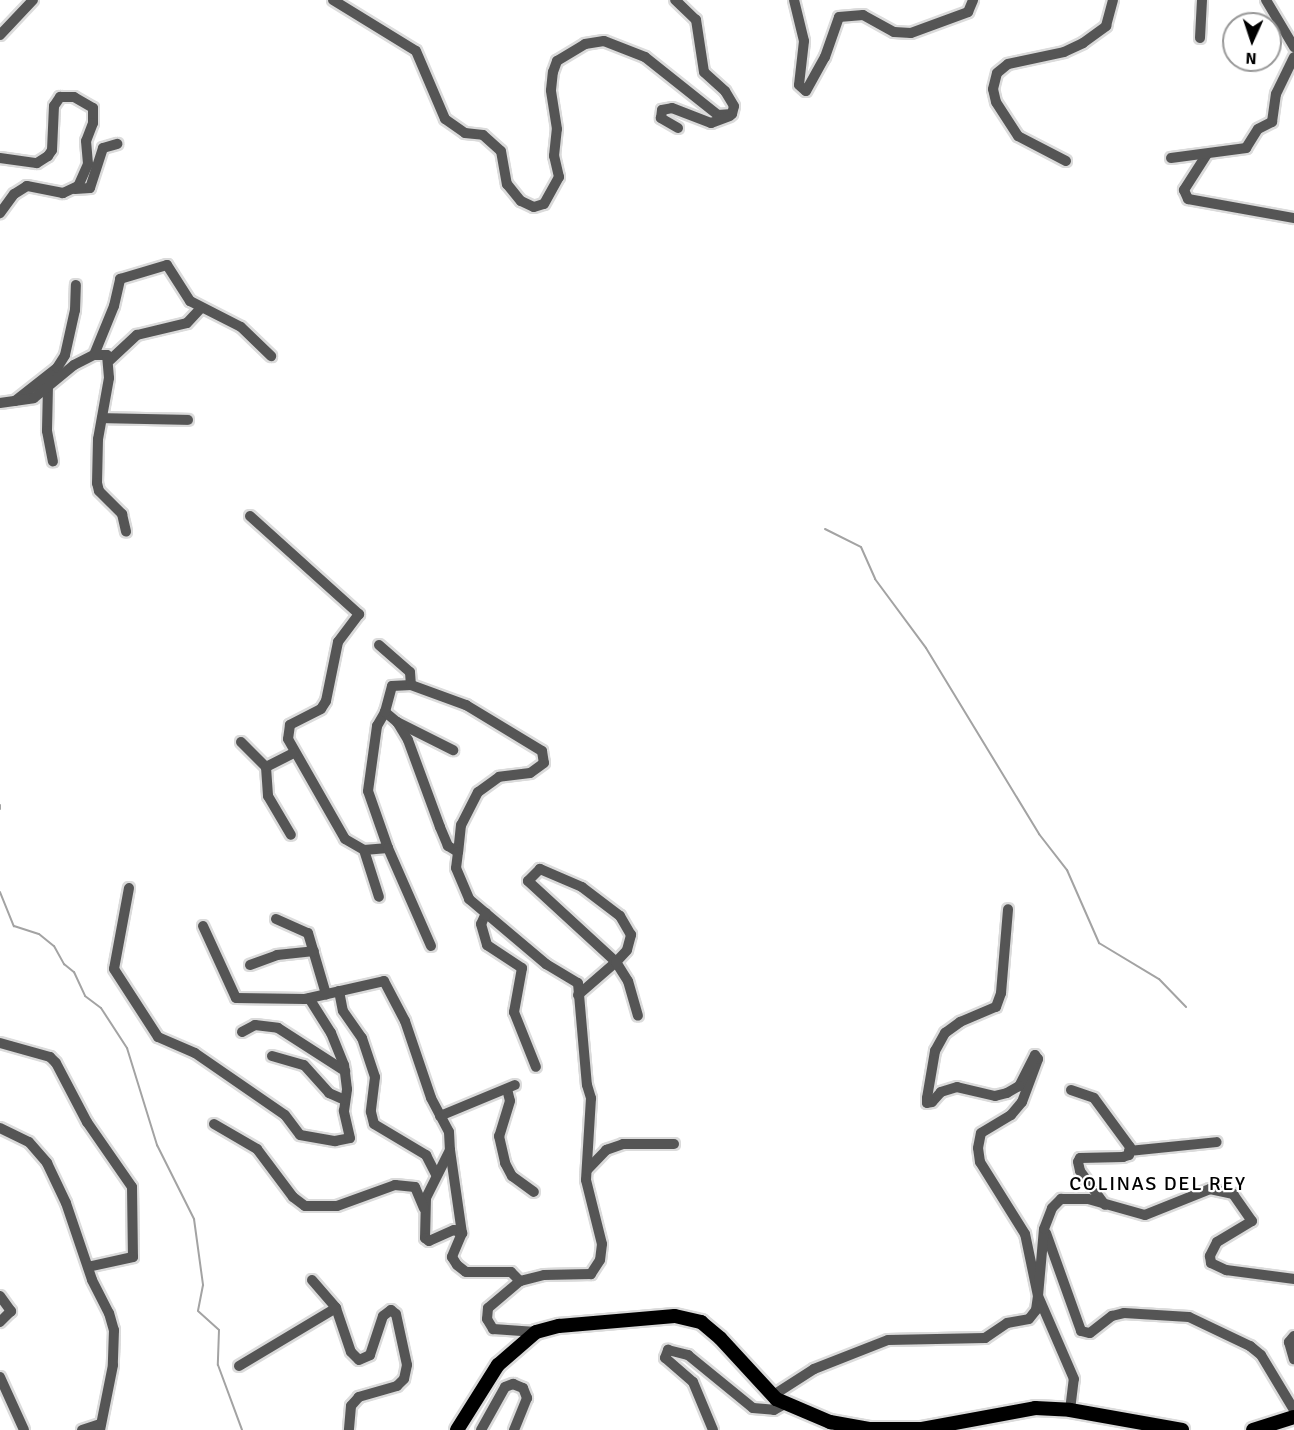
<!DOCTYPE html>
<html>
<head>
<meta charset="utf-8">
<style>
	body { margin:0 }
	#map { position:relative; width:1294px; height:1430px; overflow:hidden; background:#fff; font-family:Signika,sans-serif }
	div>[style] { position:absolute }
	.stream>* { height:2px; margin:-1px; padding:0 1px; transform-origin:1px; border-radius:1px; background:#a3a3a3 }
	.roads { filter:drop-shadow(2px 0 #dbdbdb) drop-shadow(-2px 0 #dbdbdb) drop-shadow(0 2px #dbdbdb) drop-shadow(0 -2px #dbdbdb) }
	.minor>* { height:10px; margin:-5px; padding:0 5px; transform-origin:5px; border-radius:5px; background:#555 }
	.major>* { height:14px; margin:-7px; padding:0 7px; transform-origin:7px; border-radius:7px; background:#000 }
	span { translate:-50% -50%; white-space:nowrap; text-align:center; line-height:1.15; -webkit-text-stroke:4.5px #fff; paint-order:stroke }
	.neighbourhood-label { font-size:20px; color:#000; letter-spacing:1.5px }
	.north { position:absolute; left:1222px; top:12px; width:60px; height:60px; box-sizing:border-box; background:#fff; border:2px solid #999; border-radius:50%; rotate:183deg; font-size:16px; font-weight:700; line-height:24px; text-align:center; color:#000 }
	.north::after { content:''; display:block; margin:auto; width:21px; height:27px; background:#000; clip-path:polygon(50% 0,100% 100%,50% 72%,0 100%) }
</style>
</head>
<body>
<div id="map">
	<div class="stream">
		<div style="left:825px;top:529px;width:40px;rotate:26.6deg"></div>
		<div style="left:861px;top:547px;width:35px;rotate:66deg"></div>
		<div style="left:875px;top:579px;width:86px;rotate:53.5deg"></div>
		<div style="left:926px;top:648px;width:218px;rotate:58.7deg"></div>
		<div style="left:1039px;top:834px;width:46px;rotate:52.1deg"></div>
		<div style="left:1067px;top:870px;width:80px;rotate:66.3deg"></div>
		<div style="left:1099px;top:943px;width:70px;rotate:31deg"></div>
		<div style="left:1159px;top:979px;width:39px;rotate:46deg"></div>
		<div style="left:0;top:805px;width:4px;rotate:90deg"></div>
		<div style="left:0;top:892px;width:37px;rotate:68deg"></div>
		<div style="left:14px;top:926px;width:26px;rotate:18deg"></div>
		<div style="left:39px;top:934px;width:19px;rotate:39deg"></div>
		<div style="left:54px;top:946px;width:21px;rotate:61deg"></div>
		<div style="left:64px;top:964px;width:13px;rotate:39deg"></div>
		<div style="left:74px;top:972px;width:26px;rotate:65deg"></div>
		<div style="left:85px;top:996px;width:20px;rotate:37deg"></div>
		<div style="left:101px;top:1008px;width:48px;rotate:57deg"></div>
		<div style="left:127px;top:1048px;width:102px;rotate:72.8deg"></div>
		<div style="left:157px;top:1145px;width:83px;rotate:63.4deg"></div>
		<div style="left:194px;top:1219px;width:67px;rotate:82.2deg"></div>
		<div style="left:203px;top:1285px;width:26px;rotate:101deg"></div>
		<div style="left:198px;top:1311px;width:28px;rotate:42deg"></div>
		<div style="left:219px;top:1330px;width:35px;rotate:92deg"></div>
		<div style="left:218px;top:1365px;width:69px;rotate:69.7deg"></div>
	</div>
	<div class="roads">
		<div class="minor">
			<div style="left:333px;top:0;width:97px;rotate:31.6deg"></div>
			<div style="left:416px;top:51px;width:74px;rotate:66.9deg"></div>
			<div style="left:445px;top:119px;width:24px;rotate:35deg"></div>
			<div style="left:465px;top:133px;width:18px;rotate:6deg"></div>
			<div style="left:483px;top:135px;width:24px;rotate:42deg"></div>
			<div style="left:501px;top:151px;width:34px;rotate:80deg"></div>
			<div style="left:507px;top:184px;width:22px;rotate:51deg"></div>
			<div style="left:521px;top:201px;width:14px;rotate:25deg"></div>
			<div style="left:534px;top:207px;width:10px;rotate:-17deg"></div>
			<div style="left:544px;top:204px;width:31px;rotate:-61deg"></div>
			<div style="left:559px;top:177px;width:22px;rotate:-103deg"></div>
			<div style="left:554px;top:156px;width:27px;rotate:-84deg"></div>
			<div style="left:557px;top:129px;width:39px;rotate:-99deg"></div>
			<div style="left:551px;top:90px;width:18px;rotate:-84deg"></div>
			<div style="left:553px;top:72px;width:12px;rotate:-70deg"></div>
			<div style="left:557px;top:61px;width:33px;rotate:-31deg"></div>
			<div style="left:585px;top:44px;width:19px;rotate:-9deg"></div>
			<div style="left:604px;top:41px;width:44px;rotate:21.3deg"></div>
			<div style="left:645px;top:57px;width:93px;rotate:38.5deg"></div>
			<div style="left:718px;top:115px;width:14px;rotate:-4deg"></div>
			<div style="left:732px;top:114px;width:8px;rotate:-76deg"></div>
			<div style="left:734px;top:106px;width:17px;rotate:-121deg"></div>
			<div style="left:725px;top:91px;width:28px;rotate:-138deg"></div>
			<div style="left:704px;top:72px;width:53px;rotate:-98.7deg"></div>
			<div style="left:696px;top:20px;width:29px;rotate:-136deg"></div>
			<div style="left:794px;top:0;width:42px;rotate:76.3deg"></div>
			<div style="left:804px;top:41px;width:44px;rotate:96.5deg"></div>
			<div style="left:799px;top:85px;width:9px;rotate:41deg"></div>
			<div style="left:806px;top:91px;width:39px;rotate:-61deg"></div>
			<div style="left:825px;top:57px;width:42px;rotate:-70.7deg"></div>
			<div style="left:839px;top:17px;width:24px;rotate:-5deg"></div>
			<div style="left:863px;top:15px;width:35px;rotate:29deg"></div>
			<div style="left:894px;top:32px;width:17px;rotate:3deg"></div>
			<div style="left:911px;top:33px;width:61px;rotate:-20.2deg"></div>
			<div style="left:968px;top:12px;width:13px;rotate:-67deg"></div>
			<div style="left:1266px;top:0;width:55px;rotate:59.2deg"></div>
			<div style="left:0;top:35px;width:48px;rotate:-46.7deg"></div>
			<div style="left:1200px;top:38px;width:38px;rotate:-87deg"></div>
			<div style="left:678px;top:128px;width:20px;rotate:-150deg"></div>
			<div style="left:661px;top:118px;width:8px;rotate:-83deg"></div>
			<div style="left:662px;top:110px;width:10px;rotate:-11deg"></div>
			<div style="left:672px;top:108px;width:42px;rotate:21deg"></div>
			<div style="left:711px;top:123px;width:20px;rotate:-20deg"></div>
			<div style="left:1207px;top:154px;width:43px;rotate:122.6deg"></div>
			<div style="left:1184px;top:190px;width:10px;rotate:66deg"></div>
			<div style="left:1188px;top:199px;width:108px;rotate:10.2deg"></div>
			<div style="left:0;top:158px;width:37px;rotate:8deg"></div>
			<div style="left:37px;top:163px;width:13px;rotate:-32deg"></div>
			<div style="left:48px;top:156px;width:7px;rotate:-56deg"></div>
			<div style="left:52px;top:150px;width:44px;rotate:-87.4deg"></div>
			<div style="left:54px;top:106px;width:11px;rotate:-56deg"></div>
			<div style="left:60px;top:97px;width:14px"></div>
			<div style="left:74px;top:97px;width:22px;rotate:30deg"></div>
			<div style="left:93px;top:108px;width:15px;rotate:90deg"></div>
			<div style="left:93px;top:123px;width:19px;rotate:111deg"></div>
			<div style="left:86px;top:141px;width:23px;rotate:85deg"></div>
			<div style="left:88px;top:164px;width:24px;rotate:114deg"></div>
			<div style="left:78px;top:186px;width:17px;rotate:155deg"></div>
			<div style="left:63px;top:193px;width:37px;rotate:-169deg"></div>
			<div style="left:27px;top:186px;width:15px;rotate:148deg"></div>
			<div style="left:14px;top:194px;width:24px;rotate:126deg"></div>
			<div style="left:1171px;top:158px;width:76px;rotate:-7.6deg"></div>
			<div style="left:1246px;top:148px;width:22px;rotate:-58deg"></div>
			<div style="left:1258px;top:129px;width:16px;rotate:-27deg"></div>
			<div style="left:1272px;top:122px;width:28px;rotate:-82deg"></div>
			<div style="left:1276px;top:94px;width:41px;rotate:-64.1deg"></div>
			<div style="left:1066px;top:161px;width:54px;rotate:-152.5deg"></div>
			<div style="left:1018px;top:136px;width:40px;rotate:-122.9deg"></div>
			<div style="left:996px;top:102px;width:13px;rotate:-103deg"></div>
			<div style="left:993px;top:89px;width:16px;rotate:-76deg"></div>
			<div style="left:997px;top:73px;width:14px;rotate:-39deg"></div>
			<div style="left:1008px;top:64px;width:57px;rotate:-12.1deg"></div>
			<div style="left:1064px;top:52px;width:21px;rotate:-25deg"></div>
			<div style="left:1083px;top:43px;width:29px;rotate:-36deg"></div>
			<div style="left:1106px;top:26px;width:27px;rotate:-75deg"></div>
			<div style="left:75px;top:189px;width:15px;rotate:-4deg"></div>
			<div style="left:90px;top:188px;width:42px;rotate:-72deg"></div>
			<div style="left:103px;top:148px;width:15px;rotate:-16deg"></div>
			<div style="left:94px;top:355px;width:53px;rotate:-67.8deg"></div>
			<div style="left:114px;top:306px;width:28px;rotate:-77deg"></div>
			<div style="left:120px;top:279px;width:49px;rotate:-16.6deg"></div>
			<div style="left:167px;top:265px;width:43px;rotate:57.4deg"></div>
			<div style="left:190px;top:301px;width:57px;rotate:27deg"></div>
			<div style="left:241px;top:327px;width:42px;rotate:44deg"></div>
			<div style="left:110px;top:360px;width:37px;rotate:-43deg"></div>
			<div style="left:137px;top:335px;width:51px;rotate:-13.5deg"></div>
			<div style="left:187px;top:323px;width:19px;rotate:-47deg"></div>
			<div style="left:48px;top:386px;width:45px;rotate:91.3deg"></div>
			<div style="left:47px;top:431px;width:31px;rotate:79deg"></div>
			<div style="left:15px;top:401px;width:53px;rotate:-38.2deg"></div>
			<div style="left:57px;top:368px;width:15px;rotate:-58deg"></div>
			<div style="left:65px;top:355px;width:46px;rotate:-77.5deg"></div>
			<div style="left:75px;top:310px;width:25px;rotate:-88deg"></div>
			<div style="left:0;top:403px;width:34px;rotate:-8deg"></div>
			<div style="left:34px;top:398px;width:52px;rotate:-39.5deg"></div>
			<div style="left:74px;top:365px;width:22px;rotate:-27deg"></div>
			<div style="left:94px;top:355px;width:13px"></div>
			<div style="left:107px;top:355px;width:23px;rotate:85deg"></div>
			<div style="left:109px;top:378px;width:62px;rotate:100.2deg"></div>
			<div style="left:98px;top:439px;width:44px;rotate:91.3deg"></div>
			<div style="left:97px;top:483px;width:8px;rotate:76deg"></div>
			<div style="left:99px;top:491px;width:33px;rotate:45deg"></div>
			<div style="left:122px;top:514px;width:18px;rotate:77deg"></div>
			<div style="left:102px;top:418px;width:86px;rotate:1.3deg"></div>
			<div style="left:250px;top:516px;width:147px;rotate:42deg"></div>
			<div style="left:359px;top:614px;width:35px;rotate:127deg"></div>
			<div style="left:338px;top:642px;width:60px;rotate:101.5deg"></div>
			<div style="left:326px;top:701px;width:9px;rotate:122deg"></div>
			<div style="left:321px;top:709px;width:35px;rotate:153deg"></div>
			<div style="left:290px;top:725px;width:14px;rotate:98deg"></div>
			<div style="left:288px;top:739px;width:115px;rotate:60.3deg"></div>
			<div style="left:345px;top:839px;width:22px;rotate:30deg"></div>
			<div style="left:364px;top:850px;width:24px;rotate:-5deg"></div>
			<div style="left:388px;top:848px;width:60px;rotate:-109.3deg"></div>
			<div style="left:368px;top:791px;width:66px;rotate:-82.1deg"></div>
			<div style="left:377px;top:726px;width:16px;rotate:-60deg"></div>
			<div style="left:379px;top:645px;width:41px;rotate:41.1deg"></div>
			<div style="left:410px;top:672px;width:13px;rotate:86deg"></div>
			<div style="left:397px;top:722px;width:63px;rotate:26.6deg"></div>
			<div style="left:241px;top:742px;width:35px;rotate:45deg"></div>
			<div style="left:266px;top:767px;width:29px;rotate:86deg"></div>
			<div style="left:268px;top:796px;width:45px;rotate:59.5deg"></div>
			<div style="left:266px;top:767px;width:31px;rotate:-27deg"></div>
			<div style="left:388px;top:848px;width:107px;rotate:66.3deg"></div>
			<div style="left:364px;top:850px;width:49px;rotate:72.3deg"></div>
			<div style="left:458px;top:852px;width:12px;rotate:-149deg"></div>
			<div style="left:448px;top:846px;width:21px;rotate:-113deg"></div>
			<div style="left:440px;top:827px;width:93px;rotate:-110.2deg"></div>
			<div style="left:408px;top:740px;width:21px;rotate:-121deg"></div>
			<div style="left:397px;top:722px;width:16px;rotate:-140deg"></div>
			<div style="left:385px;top:712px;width:27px;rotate:-75deg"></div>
			<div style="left:392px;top:686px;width:19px;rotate:-3deg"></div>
			<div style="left:411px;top:685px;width:59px;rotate:20deg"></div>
			<div style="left:466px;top:705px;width:89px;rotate:31.2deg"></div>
			<div style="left:542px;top:751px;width:12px;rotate:81deg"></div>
			<div style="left:544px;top:763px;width:17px;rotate:144deg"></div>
			<div style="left:530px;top:773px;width:31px;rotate:173deg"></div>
			<div style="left:499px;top:777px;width:26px;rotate:144deg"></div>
			<div style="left:478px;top:792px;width:37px;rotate:117deg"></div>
			<div style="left:461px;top:825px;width:27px;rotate:96deg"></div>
			<div style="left:458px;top:852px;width:16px;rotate:97deg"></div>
			<div style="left:456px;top:868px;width:34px;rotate:67deg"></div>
			<div style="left:469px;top:899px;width:101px;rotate:40.2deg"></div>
			<div style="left:546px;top:964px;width:37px;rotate:31deg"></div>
			<div style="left:578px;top:983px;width:102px;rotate:85deg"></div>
			<div style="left:587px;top:1085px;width:14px;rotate:73deg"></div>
			<div style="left:591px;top:1098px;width:82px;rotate:93.5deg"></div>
			<div style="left:586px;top:1180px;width:66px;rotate:76deg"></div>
			<div style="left:602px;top:1244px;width:16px;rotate:97deg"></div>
			<div style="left:600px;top:1260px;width:17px;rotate:123deg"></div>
			<div style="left:591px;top:1274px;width:47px;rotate:178.8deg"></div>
			<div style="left:544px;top:1275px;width:25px;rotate:166deg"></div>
			<div style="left:520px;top:1281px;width:42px;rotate:139.8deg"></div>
			<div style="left:488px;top:1308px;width:11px;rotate:95deg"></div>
			<div style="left:487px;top:1319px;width:12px;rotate:59deg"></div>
			<div style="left:493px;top:1329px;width:43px;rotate:4deg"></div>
			<div style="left:129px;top:888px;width:82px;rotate:100.5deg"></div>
			<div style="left:114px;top:969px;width:81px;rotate:57.1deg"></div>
			<div style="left:158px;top:1037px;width:40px;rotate:23.4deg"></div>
			<div style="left:195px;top:1053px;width:109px;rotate:34.6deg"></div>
			<div style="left:285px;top:1115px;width:25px;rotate:53deg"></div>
			<div style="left:300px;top:1135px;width:36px;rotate:10deg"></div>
			<div style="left:335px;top:1141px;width:15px;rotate:-11deg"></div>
			<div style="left:350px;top:1138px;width:28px;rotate:-103deg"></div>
			<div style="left:344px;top:1111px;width:22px;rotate:-82deg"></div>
			<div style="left:347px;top:1089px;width:24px;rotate:-97deg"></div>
			<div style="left:344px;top:1065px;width:35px;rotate:-112deg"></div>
			<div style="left:331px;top:1033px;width:41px;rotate:-122.2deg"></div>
			<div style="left:486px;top:913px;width:12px;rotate:114deg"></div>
			<div style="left:481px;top:924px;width:22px;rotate:74deg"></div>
			<div style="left:487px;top:945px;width:42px;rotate:33.3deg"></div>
			<div style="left:522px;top:968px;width:45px;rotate:100.3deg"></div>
			<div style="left:514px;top:1012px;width:59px;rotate:68.2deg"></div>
			<div style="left:276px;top:919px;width:35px;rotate:24deg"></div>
			<div style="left:308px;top:933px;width:64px;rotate:73.6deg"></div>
			<div style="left:203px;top:926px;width:79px;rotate:65.4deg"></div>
			<div style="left:236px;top:998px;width:69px;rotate:0.8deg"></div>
			<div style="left:305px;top:999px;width:81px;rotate:-12.8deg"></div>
			<div style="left:384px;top:981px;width:45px;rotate:62.3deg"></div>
			<div style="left:405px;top:1021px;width:81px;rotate:71.3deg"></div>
			<div style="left:431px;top:1098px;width:38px;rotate:62deg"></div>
			<div style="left:449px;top:1132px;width:18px;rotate:87deg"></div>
			<div style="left:450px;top:1150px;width:54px;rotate:116.6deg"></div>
			<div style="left:426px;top:1198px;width:40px;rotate:91.4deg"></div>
			<div style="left:425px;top:1238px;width:5px;rotate:37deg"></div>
			<div style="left:429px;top:1241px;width:27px;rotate:-24deg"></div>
			<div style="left:454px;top:1230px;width:9px;rotate:21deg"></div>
			<div style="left:462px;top:1233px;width:26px;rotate:113deg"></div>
			<div style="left:452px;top:1257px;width:9px;rotate:58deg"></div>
			<div style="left:457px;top:1265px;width:11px;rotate:38deg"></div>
			<div style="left:466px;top:1272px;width:45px"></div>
			<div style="left:511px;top:1272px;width:13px;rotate:45deg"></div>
			<div style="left:250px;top:965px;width:29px;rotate:-20deg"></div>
			<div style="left:277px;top:955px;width:37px;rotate:-6deg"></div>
			<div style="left:339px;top:991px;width:20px;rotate:79deg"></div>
			<div style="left:343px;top:1011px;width:33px;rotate:55deg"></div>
			<div style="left:362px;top:1038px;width:41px;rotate:71.6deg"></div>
			<div style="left:375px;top:1077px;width:35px;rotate:97deg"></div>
			<div style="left:371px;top:1112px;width:12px;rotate:76deg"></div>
			<div style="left:374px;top:1124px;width:61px;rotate:30.8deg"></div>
			<div style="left:426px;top:1155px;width:22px;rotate:63deg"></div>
			<div style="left:578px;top:995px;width:50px;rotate:-41deg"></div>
			<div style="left:616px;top:962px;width:16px;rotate:-47deg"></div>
			<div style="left:627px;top:950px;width:16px;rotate:-75deg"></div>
			<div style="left:631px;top:935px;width:22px;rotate:-120deg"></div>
			<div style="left:620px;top:916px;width:48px;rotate:-142.7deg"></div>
			<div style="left:582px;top:887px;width:46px;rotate:-156.8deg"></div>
			<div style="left:540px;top:869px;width:17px;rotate:135deg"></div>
			<div style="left:528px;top:881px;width:120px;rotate:42.6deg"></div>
			<div style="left:616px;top:962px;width:22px;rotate:58deg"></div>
			<div style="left:628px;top:981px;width:36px;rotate:74deg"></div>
			<div style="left:242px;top:1032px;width:15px;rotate:-28deg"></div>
			<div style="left:255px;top:1025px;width:23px;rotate:7deg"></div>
			<div style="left:278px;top:1028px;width:80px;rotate:32.7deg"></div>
			<div style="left:0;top:1043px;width:52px;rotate:15.6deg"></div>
			<div style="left:50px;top:1057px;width:8px;rotate:45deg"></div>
			<div style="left:56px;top:1063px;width:67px;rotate:62.3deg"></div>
			<div style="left:87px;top:1122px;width:79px;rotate:55.3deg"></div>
			<div style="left:132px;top:1187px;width:70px;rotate:89.2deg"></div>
			<div style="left:133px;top:1257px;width:46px;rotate:167.5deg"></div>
			<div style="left:272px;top:1056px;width:33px;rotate:16deg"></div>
			<div style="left:304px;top:1065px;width:38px;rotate:48deg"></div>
			<div style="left:329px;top:1093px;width:17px;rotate:24deg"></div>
			<div style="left:507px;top:1089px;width:12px;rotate:76deg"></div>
			<div style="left:510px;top:1101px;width:37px;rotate:107deg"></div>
			<div style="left:499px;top:1136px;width:28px;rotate:77deg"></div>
			<div style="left:505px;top:1163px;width:15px;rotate:62deg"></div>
			<div style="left:512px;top:1176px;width:27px;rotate:36deg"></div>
			<div style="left:1071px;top:1090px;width:24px;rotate:19deg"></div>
			<div style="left:1094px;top:1098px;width:61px;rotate:53.7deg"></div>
			<div style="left:1130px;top:1147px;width:8px;rotate:97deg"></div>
			<div style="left:1129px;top:1155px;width:6px;rotate:162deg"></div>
			<div style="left:1123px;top:1157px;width:43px;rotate:178.7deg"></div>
			<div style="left:1080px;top:1158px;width:4px;rotate:117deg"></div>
			<div style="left:1078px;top:1162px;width:9px;rotate:77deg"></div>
			<div style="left:1080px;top:1171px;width:42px;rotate:53.7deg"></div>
			<div style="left:440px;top:1116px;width:81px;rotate:-22.5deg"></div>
			<div style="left:214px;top:1124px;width:50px;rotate:30.2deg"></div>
			<div style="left:257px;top:1149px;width:60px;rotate:53.1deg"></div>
			<div style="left:293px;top:1197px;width:15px;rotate:37deg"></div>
			<div style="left:305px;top:1206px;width:32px"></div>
			<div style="left:337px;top:1206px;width:62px;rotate:-19.9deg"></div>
			<div style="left:395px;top:1185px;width:20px;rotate:6deg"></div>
			<div style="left:415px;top:1187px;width:23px;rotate:67deg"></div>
			<div style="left:0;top:1128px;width:32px;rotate:26deg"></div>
			<div style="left:29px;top:1142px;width:28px;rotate:49deg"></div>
			<div style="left:47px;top:1163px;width:44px;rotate:64.6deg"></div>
			<div style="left:66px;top:1203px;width:81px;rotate:71.3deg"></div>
			<div style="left:92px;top:1280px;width:37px;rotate:63deg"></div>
			<div style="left:109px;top:1313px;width:18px;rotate:74deg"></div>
			<div style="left:114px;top:1330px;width:35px;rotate:92deg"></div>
			<div style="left:113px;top:1365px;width:66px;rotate:101.3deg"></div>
			<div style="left:450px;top:1150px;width:84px;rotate:81.8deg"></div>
			<div style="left:1129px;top:1151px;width:88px;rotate:-5.8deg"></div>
			<div style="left:587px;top:1170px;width:28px;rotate:-46deg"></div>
			<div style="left:606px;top:1150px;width:18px;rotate:-19deg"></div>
			<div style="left:623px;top:1144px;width:51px"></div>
			<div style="left:1046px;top:1233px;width:104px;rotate:70.3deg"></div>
			<div style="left:1081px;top:1331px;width:9px;rotate:13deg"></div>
			<div style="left:1090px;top:1333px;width:28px;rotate:-38deg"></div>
			<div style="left:1112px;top:1316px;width:12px;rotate:-14deg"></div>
			<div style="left:1124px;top:1313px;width:65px;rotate:3.5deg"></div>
			<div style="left:1189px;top:1317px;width:68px;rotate:25.4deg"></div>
			<div style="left:1250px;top:1346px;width:14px;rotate:39deg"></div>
			<div style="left:1261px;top:1355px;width:64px;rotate:59deg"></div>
			<div style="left:312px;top:1280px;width:37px;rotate:49deg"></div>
			<div style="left:336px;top:1308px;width:46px;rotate:71.2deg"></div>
			<div style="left:351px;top:1352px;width:11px;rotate:45deg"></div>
			<div style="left:359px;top:1360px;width:12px;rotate:-24deg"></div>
			<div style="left:370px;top:1355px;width:41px;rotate:-71.6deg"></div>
			<div style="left:383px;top:1316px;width:10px;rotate:-37deg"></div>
			<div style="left:391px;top:1310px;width:6px;rotate:39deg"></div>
			<div style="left:396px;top:1314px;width:52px;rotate:77.8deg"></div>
			<div style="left:407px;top:1365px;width:14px;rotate:102deg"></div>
			<div style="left:404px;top:1379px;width:10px;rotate:135deg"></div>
			<div style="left:397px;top:1386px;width:40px;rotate:164deg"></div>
			<div style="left:359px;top:1397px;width:12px;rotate:132deg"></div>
			<div style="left:351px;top:1406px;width:24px;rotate:95deg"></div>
			<div style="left:0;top:1296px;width:19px;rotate:54deg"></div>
			<div style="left:11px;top:1311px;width:16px;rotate:135deg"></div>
			<div style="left:1294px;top:1336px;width:8px;rotate:130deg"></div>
			<div style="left:1289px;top:1342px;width:18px;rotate:74deg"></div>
			<div style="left:239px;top:1366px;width:113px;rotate:-30.9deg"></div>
			<div style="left:0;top:1377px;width:58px;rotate:65.6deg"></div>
			<div style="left:772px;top:1396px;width:50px;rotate:-32.7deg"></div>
			<div style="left:814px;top:1369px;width:79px;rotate:-21.4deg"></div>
			<div style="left:888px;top:1340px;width:97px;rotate:-1.2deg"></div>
			<div style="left:985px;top:1338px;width:27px;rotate:-34deg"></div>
			<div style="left:1007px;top:1323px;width:22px;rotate:-10deg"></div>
			<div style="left:1029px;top:1319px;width:11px;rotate:-52deg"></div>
			<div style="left:1036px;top:1310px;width:14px;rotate:-82deg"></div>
			<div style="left:1038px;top:1296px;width:63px;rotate:-101.8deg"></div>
			<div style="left:1025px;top:1234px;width:85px;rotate:-122deg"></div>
			<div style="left:980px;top:1162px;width:14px;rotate:-98deg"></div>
			<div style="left:978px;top:1148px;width:15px;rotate:-79deg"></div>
			<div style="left:981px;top:1133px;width:35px;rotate:-31deg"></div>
			<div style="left:1011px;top:1115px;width:17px;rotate:-50deg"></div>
			<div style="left:1022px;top:1102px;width:46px;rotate:-69.6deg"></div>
			<div style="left:1038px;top:1059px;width:5px;rotate:-127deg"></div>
			<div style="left:1035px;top:1055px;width:35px;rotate:117deg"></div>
			<div style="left:1019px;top:1086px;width:14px;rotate:150deg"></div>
			<div style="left:1007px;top:1093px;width:12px;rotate:166deg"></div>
			<div style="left:995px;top:1096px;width:39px;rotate:-167deg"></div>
			<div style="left:957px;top:1087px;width:17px;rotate:163deg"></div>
			<div style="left:941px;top:1092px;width:13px;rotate:132deg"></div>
			<div style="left:932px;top:1102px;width:5px;rotate:169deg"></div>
			<div style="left:927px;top:1103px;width:5px;rotate:-90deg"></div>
			<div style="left:927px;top:1098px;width:48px;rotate:-80.3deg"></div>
			<div style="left:935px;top:1051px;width:21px;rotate:-61deg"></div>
			<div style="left:945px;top:1033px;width:19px;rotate:-36deg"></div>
			<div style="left:960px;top:1022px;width:39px;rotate:-23deg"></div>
			<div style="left:996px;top:1007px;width:15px;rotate:-70deg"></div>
			<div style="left:1001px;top:993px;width:84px;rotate:-85.2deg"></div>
			<div style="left:1070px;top:1410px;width:31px;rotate:-83deg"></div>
			<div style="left:1074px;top:1379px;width:90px;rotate:-113.4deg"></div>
			<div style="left:1038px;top:1296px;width:67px;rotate:-84.9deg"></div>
			<div style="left:1044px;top:1229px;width:22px;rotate:-69deg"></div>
			<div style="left:1052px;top:1208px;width:13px;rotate:-45deg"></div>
			<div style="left:1061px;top:1199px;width:27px"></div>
			<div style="left:1088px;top:1199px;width:59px;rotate:15.7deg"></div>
			<div style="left:1145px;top:1215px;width:70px;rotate:-21.8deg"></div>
			<div style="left:1210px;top:1189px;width:24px;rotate:12deg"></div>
			<div style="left:1233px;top:1194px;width:33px;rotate:55deg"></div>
			<div style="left:1252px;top:1221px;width:41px;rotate:149deg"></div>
			<div style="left:1217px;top:1242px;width:16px;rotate:117deg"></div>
			<div style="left:1210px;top:1256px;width:7px;rotate:82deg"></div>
			<div style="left:1211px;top:1263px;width:17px;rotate:25deg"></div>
			<div style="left:1226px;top:1270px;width:69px;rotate:7.5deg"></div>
			<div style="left:82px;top:1430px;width:20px;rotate:-18deg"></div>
			<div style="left:481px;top:1430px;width:49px;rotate:-60.8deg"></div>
			<div style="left:505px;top:1387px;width:9px;rotate:-21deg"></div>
			<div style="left:513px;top:1384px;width:11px;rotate:22deg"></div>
			<div style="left:523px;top:1388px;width:11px;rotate:68deg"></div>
			<div style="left:527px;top:1398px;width:35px;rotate:112deg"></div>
			<div style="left:713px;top:1430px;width:52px;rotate:-112.6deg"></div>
			<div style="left:693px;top:1382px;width:37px;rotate:-139deg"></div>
			<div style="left:665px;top:1358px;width:9px;rotate:-69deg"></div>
			<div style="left:668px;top:1350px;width:21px;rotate:14deg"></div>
			<div style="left:688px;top:1355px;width:84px;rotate:39.2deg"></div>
			<div style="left:753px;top:1408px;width:21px;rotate:5deg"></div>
			<div style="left:774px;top:1410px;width:13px;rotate:-29deg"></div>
		</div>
		<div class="major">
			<div style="left:457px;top:1430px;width:77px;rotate:-57.8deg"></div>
			<div style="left:498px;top:1365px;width:50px;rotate:-41deg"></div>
			<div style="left:536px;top:1332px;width:24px;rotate:-15deg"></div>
			<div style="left:559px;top:1326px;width:116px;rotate:-4.9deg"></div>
			<div style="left:675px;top:1316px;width:27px;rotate:13deg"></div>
			<div style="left:701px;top:1322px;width:25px;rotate:40deg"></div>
			<div style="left:720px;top:1338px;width:83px;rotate:47.4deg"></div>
			<div style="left:776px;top:1399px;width:59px;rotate:23.1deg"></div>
			<div style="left:830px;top:1422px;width:41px;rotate:9.9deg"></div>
			<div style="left:870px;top:1429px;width:52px"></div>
			<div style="left:922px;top:1429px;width:115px;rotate:-10.5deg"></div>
			<div style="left:1035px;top:1408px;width:35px;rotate:3deg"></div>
			<div style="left:1070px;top:1410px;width:114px;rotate:10.1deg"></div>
			<div style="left:1253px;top:1430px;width:43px;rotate:-17.6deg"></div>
		</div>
	</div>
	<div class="neighbourhood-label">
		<span style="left:1158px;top:1183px">COLINAS DEL REY</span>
	</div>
	<div class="north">N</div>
</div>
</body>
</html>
